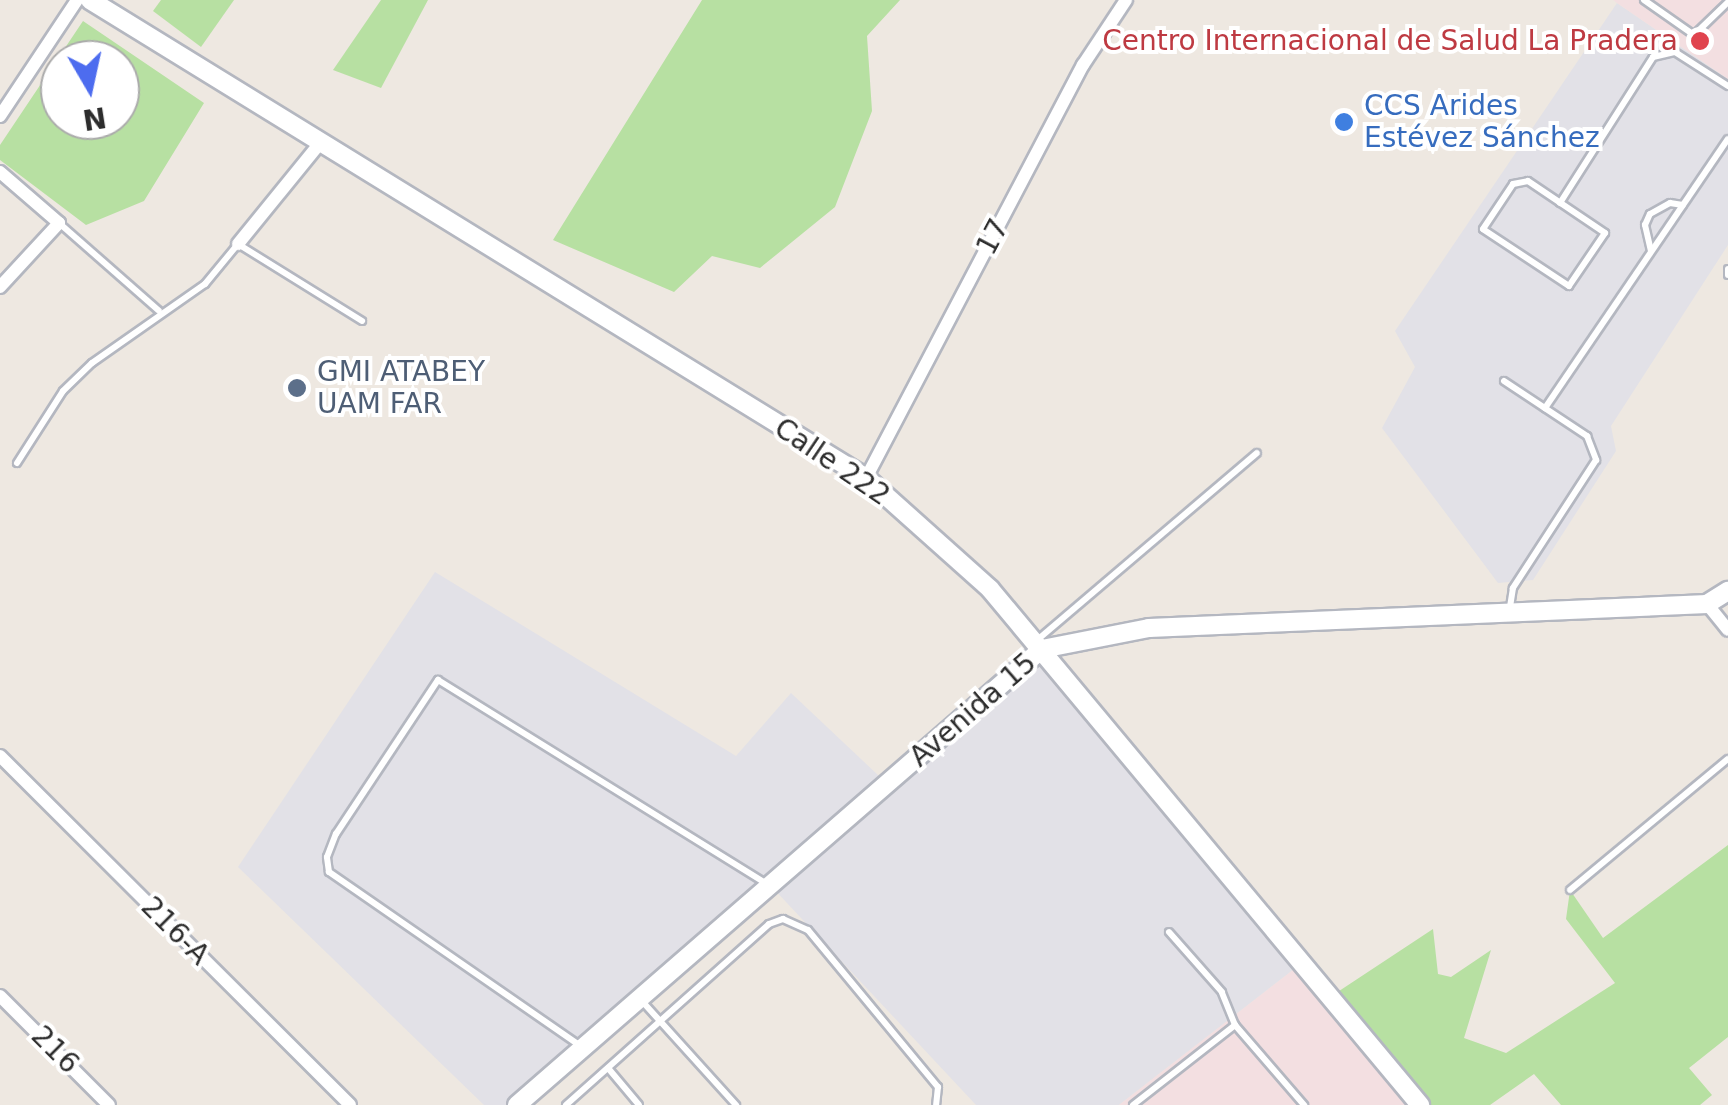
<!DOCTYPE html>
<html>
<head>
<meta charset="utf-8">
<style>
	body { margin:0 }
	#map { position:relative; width:1728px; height:1105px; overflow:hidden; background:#eee8e1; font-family:"DejaVu Sans",sans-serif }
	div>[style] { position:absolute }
	.industrial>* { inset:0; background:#e2e1e7 }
	.medical>* { inset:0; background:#f3dfe1 }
	.green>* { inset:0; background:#b7e0a2 }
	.roads { filter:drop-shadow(2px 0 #b4b7c0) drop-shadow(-2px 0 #b4b7c0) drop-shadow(0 2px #b4b7c0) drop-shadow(0 -2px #b4b7c0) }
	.lane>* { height:6px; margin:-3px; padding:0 3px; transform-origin:3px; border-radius:3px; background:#fff }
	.street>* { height:12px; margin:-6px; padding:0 6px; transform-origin:6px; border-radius:6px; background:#fff }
	.secondary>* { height:18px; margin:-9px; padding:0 9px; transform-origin:9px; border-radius:9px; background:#fff }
	.dots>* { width:28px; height:28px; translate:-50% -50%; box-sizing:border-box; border:5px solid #fff; border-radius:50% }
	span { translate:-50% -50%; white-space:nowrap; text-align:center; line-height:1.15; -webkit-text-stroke:8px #fff; paint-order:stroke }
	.health-label { font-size:28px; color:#be3a42 }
	.right { translate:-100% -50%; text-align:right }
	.shop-label { font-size:28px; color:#366cbe }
	.left { translate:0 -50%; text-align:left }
	.street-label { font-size:28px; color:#2d2d2d }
	.service-label { font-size:28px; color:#4e5e75 }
	.north { position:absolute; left:40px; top:40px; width:100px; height:100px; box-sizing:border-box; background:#fff; border:2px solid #ababab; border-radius:50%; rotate:171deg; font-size:28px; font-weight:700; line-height:40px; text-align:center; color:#2d2d2d }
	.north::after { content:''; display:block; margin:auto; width:35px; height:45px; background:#4d6cef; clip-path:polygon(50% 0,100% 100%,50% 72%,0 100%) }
</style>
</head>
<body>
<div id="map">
	<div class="industrial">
		<div style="clip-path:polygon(1617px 3px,1728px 79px,1728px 245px,1611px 426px,1616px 451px,1533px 580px,1498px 583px,1382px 428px,1415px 367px,1395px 331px)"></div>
		<div style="clip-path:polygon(435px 572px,736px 756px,791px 693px,879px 776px,785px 873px,1042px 649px,1302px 963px,1119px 1105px,976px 1105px,772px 887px,517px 1105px,484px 1105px,238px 867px)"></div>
	</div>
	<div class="medical">
		<div style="clip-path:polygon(1613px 0,1728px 0,1728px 79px,1617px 3px)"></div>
		<div style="clip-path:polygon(1302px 963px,1420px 1105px,1119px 1105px)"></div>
	</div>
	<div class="green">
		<div style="clip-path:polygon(161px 0,234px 0,201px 47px,153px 11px)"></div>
		<div style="clip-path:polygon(381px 0,428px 0,381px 88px,333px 70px)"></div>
		<div style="clip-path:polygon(702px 0,900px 0,867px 36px,872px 111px,835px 207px,760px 268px,712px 256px,674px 292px,553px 240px)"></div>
		<div style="clip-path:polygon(evenodd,83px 21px,204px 103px,144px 201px,86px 225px,0 160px,0 145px,83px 21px,60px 60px,120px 60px,120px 120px,60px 120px,60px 60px)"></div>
		<div style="clip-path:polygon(1728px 845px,1728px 1037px,1689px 1068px,1712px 1095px,1700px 1105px,1561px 1105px,1534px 1074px,1490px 1105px,1420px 1105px,1330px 997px,1433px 929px,1438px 974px,1451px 977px,1491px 950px,1464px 1038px,1506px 1053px,1615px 983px,1566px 919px,1570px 890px,1603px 938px)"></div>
	</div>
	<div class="roads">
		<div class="lane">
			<div style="left:1644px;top:0;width:61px;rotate:35deg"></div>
			<div style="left:1694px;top:35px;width:47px;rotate:-44.1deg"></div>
			<div style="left:1528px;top:181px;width:93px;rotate:34deg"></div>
			<div style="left:1605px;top:233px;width:64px;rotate:124.2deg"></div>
			<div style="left:1569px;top:286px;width:103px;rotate:-146.5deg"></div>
			<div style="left:1483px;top:229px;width:54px;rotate:-56.3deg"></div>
			<div style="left:1513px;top:184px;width:15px;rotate:-11deg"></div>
			<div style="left:1560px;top:203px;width:173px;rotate:-57.5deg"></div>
			<div style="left:1653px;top:57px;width:23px;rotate:-13deg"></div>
			<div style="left:1675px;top:52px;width:63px;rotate:32.7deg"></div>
			<div style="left:59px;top:223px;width:133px;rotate:41.3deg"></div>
			<div style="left:1651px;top:251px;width:27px;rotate:-103deg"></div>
			<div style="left:1645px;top:225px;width:12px;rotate:-66deg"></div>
			<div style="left:1650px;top:214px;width:23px;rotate:-29deg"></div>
			<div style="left:1670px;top:203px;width:13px;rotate:9deg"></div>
			<div style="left:1728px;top:269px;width:6px;rotate:90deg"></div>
			<div style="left:1504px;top:381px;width:100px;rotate:33.5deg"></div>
			<div style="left:1587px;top:436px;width:26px;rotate:69deg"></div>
			<div style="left:1596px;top:460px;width:153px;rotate:123deg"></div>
			<div style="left:1513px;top:588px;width:20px;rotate:99deg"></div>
			<div style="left:1545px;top:408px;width:325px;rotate:-55.8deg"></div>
			<div style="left:17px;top:463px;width:85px;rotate:-57.4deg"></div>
			<div style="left:63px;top:391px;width:40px;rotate:-44deg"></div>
			<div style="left:92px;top:363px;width:138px;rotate:-35deg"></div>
			<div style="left:205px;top:284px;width:52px;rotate:-50.5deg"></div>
			<div style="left:238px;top:244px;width:146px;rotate:31.8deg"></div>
			<div style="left:1036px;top:641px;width:290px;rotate:-40.4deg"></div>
			<div style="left:1570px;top:890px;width:205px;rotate:-39.7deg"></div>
			<div style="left:641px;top:1000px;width:142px;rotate:47.9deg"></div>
			<div style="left:1235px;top:1025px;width:106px;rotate:49.2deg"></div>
			<div style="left:582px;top:1047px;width:308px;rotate:-145.3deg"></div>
			<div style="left:329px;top:872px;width:15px;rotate:-98deg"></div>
			<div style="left:327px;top:857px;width:25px;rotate:-69deg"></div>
			<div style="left:336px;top:834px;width:185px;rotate:-56.5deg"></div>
			<div style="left:438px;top:680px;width:389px;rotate:31.8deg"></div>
			<div style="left:608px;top:1068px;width:48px;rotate:50deg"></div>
			<div style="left:566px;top:1105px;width:272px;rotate:-41.7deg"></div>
			<div style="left:769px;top:924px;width:15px;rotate:-20deg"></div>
			<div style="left:783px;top:919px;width:27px;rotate:24deg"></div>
			<div style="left:808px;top:930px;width:204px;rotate:50.4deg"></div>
			<div style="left:938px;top:1087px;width:18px;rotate:96deg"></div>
			<div style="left:1133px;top:1105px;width:130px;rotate:-38.1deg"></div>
			<div style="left:1235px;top:1025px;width:35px;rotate:-112deg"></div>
			<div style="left:1222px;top:992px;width:80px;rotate:-131.5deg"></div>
		</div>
		<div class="street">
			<div style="left:0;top:116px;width:139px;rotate:-56.4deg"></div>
			<div style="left:0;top:172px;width:78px;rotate:40.8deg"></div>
			<div style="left:59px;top:223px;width:87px;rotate:132.7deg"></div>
			<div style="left:238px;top:244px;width:132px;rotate:-50.9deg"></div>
			<div style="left:866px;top:478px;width:467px;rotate:-62.3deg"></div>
			<div style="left:1083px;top:65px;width:78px;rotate:-56.5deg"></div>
			<div style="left:1707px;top:604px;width:33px;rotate:51deg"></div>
			<div style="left:0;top:756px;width:494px;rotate:44.9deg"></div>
			<div style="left:0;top:996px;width:154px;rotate:45deg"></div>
		</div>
		<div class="secondary">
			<div style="left:90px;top:0;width:911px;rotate:31.63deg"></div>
			<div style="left:866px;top:478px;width:166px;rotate:41.8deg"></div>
			<div style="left:990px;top:589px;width:672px;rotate:50.19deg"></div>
			<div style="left:517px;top:1105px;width:695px;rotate:-40.98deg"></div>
			<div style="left:1042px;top:649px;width:109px;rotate:-11.1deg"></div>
			<div style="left:1149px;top:628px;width:559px;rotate:-2.46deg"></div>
			<div style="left:1707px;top:604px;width:25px;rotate:-32deg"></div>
		</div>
	</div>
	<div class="dots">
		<div style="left:1700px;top:41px;background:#e0444e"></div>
		<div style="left:1344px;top:122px;background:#3f7fe0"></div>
		<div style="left:297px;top:388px;background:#5c6f8a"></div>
	</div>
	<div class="health-label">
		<span class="right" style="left:1678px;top:41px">Centro Internacional de Salud La Pradera</span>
	</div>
	<div class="shop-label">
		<span class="left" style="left:1364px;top:122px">CCS Arides<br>Estévez Sánchez</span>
	</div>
	<div class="street-label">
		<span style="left:993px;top:237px;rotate:-62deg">17</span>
		<span style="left:832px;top:462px;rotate:34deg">Calle 222</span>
		<span style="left:973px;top:710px;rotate:-41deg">Avenida 15</span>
		<span style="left:175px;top:931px;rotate:45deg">216-A</span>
		<span style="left:55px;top:1050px;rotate:45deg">216</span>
	</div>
	<div class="service-label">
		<span class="left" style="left:317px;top:388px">GMI ATABEY<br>UAM FAR</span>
	</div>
	<div class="north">N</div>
</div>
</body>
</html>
